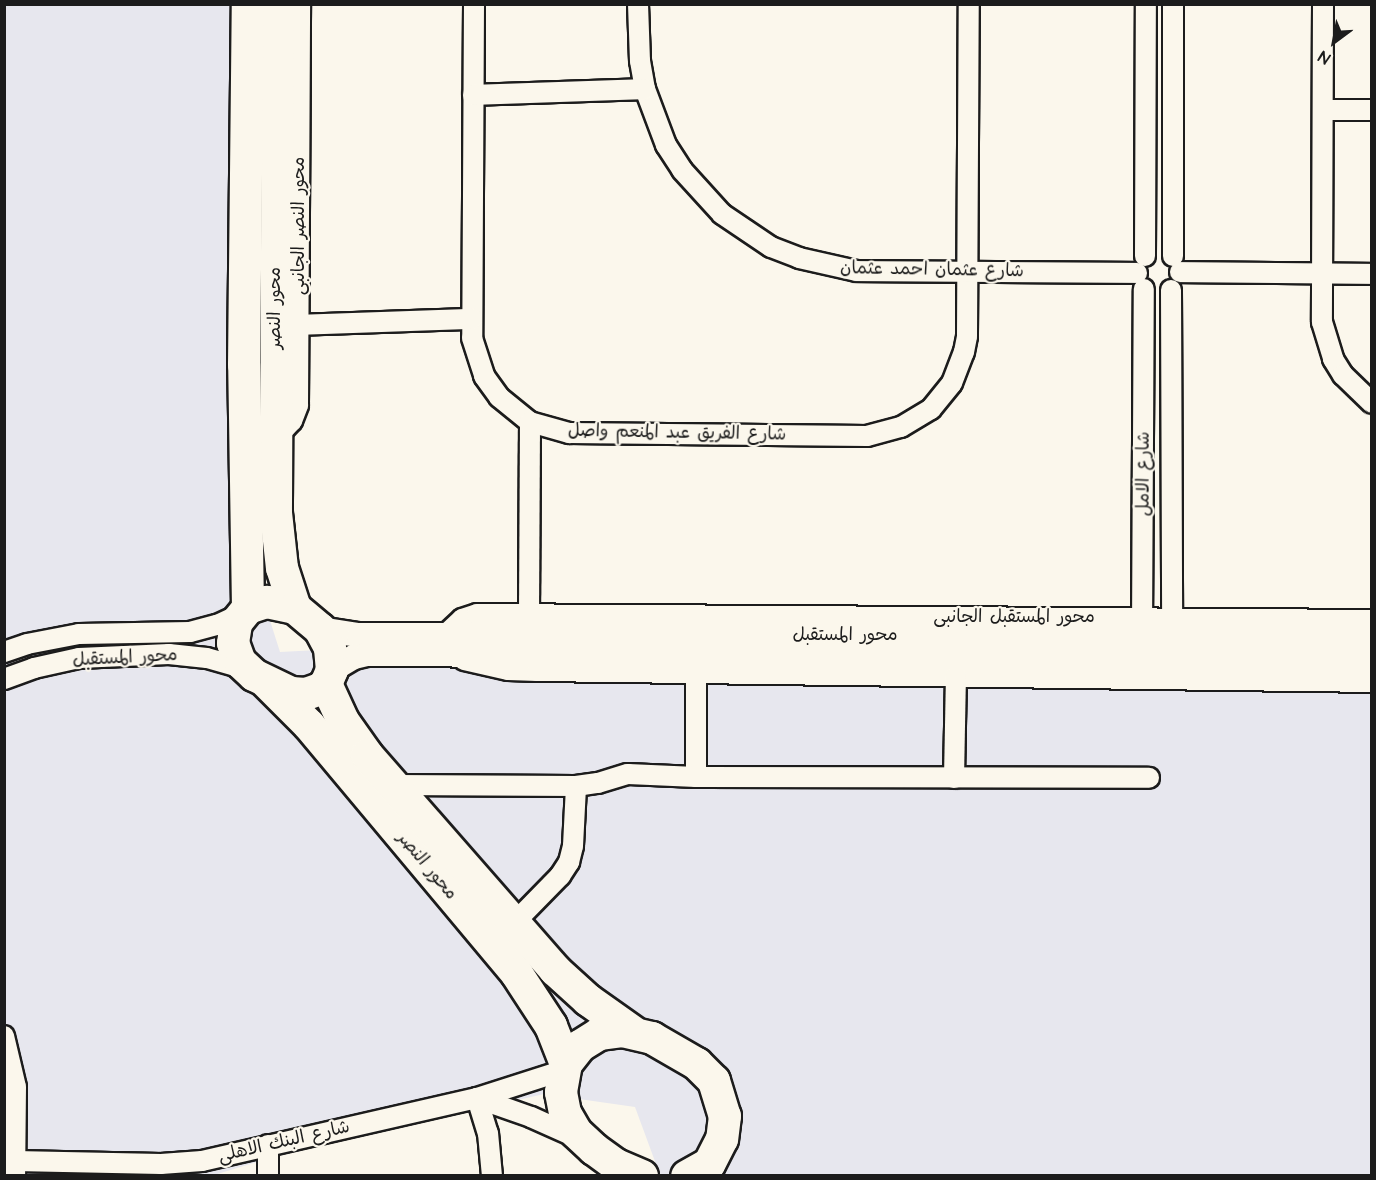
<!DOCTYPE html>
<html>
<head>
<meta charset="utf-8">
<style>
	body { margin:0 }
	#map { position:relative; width:1376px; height:1180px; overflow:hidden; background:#fbf7ec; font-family:"Architects Daughter","Playpen Sans Arabic",sans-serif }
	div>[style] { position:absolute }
	.built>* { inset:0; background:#e7e7ee }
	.roads { filter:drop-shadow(2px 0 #1c1c1c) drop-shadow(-2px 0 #1c1c1c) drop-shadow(0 2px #1c1c1c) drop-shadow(0 -2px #1c1c1c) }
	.minor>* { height:20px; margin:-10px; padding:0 10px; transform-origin:10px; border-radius:10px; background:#fbf7ec }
	.tertiary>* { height:24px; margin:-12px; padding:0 12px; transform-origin:12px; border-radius:12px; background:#fbf7ec }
	.trunk>* { height:32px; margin:-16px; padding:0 16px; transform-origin:16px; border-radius:16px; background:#fbf7ec }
	span { translate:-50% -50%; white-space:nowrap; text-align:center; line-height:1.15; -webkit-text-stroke:4.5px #fbf7ec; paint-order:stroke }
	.street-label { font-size:18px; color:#1c1c1c }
	.frame { position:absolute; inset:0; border:6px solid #1c1c1c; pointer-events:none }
	.north { position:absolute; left:1304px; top:12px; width:60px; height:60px; -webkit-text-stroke:4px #fbf7ec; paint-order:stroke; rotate:212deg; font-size:16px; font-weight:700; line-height:24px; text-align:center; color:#1c1c1c }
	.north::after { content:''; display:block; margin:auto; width:21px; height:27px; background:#1c1c1c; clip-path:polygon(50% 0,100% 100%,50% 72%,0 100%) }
</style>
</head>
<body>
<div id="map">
	<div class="built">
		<div style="clip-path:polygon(5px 5px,263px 5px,262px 568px,267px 611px,280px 652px,432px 644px,1371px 651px,1371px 1175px,660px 1175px,635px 1107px,544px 1094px,297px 1150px,214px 1175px,5px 1175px)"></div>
	</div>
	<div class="roads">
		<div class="minor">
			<div style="left:474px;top:4px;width:334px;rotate:90.3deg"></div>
			<div style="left:472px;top:338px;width:40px;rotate:72deg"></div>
			<div style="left:484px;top:376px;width:26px;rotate:54deg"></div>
			<div style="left:499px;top:397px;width:40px;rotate:39deg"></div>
			<div style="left:530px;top:422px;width:41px;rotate:15.8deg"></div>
			<div style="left:569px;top:433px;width:298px;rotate:0.6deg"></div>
			<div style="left:867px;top:436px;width:35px;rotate:-15deg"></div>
			<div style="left:901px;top:427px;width:35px;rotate:-31deg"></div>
			<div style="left:931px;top:409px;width:33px;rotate:-51deg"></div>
			<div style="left:952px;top:383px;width:33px;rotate:-69deg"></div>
			<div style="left:964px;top:352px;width:16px;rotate:-79deg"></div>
			<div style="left:967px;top:336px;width:332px;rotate:-89.7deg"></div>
			<div style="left:638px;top:4px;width:57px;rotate:88deg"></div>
			<div style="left:640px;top:61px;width:28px;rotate:80deg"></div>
			<div style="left:645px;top:89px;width:60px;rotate:69.4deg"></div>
			<div style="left:666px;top:145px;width:30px;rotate:57deg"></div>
			<div style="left:682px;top:170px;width:59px;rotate:47.7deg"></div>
			<div style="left:722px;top:214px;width:59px;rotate:34deg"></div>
			<div style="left:771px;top:247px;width:30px;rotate:21deg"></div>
			<div style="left:799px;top:258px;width:58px;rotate:12.8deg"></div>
			<div style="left:856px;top:271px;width:281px;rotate:0.4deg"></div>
			<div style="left:1323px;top:4px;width:318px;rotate:90.2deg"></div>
			<div style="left:1322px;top:322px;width:39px;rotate:73deg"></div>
			<div style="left:1333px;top:359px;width:19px;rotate:58deg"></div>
			<div style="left:1343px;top:375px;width:40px;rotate:44deg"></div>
			<div style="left:473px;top:95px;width:172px;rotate:-2deg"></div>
			<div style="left:1323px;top:110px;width:49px"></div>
			<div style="left:1145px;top:256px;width:252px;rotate:-89.8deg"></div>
			<div style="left:1173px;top:256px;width:252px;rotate:-90deg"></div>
			<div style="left:1180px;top:272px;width:192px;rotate:0.6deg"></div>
			<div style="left:1171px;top:290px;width:340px;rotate:89.8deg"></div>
			<div style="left:298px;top:325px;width:174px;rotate:-2deg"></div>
			<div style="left:275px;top:439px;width:25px;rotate:-47deg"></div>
			<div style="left:292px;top:421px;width:17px;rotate:-69deg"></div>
			<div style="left:298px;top:405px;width:401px;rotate:-89.7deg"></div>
			<div style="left:529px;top:615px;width:193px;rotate:-89.7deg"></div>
			<div style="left:1142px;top:631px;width:342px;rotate:-89.7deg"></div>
			<div style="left:446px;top:634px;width:22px;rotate:-43deg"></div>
			<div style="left:462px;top:619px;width:16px;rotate:-18deg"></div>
			<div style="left:477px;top:614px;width:895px;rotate:0.38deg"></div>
			<div style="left:4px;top:652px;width:24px;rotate:-19deg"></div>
			<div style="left:27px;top:644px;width:53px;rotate:-10.9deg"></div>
			<div style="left:79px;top:634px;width:111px;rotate:-1deg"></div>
			<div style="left:190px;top:632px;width:28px;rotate:-15deg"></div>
			<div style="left:217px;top:625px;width:26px;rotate:-25deg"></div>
			<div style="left:464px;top:660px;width:45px;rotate:12.8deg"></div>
			<div style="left:508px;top:670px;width:29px;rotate:2deg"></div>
			<div style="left:537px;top:671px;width:835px;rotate:0.75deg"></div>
			<div style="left:4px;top:679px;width:32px;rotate:-20deg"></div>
			<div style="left:34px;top:668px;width:46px;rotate:-12.5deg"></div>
			<div style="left:79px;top:658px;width:90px;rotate:-2.5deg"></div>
			<div style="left:169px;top:654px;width:38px;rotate:6deg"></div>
			<div style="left:207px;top:658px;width:41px;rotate:15.8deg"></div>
			<div style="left:696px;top:777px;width:105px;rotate:-90deg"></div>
			<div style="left:954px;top:778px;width:102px;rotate:-88.9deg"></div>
			<div style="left:394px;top:785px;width:182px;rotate:0.3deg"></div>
			<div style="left:576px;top:786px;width:22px;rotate:-8deg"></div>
			<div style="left:598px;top:783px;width:31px;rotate:-17deg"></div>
			<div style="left:628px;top:774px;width:68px;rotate:2.5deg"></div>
			<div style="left:696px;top:777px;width:453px;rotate:0.1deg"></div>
			<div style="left:514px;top:923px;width:66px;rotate:-45.6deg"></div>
			<div style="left:560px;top:876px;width:17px;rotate:-57deg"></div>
			<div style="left:569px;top:862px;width:16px;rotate:-76deg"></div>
			<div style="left:573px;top:846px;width:60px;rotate:-87.1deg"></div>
			<div style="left:4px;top:1036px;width:52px;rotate:76.8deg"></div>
			<div style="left:16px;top:1087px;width:89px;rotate:90.6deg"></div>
			<div style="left:477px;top:1098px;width:57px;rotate:19.4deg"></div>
			<div style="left:531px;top:1117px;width:51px;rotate:24.1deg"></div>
			<div style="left:477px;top:1098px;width:37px;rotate:73deg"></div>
			<div style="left:488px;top:1133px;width:43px;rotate:84.7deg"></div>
			<div style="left:15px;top:1161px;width:146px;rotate:1.2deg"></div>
			<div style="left:161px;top:1164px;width:41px;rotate:-4.2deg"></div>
			<div style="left:202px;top:1161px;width:282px;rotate:-12.9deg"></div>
			<div style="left:477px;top:1098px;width:91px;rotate:-17.8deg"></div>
			<div style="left:268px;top:1176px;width:31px;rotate:-90deg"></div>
		</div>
		<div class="tertiary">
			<div style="left:320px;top:629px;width:39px;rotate:9deg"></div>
			<div style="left:359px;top:635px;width:1013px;rotate:0.17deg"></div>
			<div style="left:332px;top:670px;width:26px;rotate:-31deg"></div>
			<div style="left:354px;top:657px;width:13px;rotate:-13deg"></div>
			<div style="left:367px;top:654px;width:1005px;rotate:0.34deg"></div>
		</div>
		<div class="trunk">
			<div style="left:278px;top:4px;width:509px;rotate:90.23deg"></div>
			<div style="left:276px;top:513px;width:55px;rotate:83.8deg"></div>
			<div style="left:282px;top:568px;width:42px;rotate:72deg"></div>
			<div style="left:267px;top:602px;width:29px;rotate:12deg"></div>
			<div style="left:295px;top:608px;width:33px;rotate:40deg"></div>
			<div style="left:320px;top:629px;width:21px;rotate:62deg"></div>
			<div style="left:330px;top:648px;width:22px;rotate:85deg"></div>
			<div style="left:332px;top:670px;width:15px;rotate:113deg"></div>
			<div style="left:326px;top:684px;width:8px;rotate:140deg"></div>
			<div style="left:320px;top:689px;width:15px;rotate:160deg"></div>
			<div style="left:306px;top:694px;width:15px;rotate:-176deg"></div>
			<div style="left:291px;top:693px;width:41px;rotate:-154.1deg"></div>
			<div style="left:254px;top:675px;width:19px;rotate:-137deg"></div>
			<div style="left:240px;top:662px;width:20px;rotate:-110deg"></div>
			<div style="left:233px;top:643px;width:20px;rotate:-81deg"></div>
			<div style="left:236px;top:623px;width:19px;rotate:-51deg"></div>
			<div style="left:248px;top:608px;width:20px;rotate:-18deg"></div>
			<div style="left:248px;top:608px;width:243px;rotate:-90.9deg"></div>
			<div style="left:244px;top:365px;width:361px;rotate:-89.4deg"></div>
			<div style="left:267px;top:683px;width:59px;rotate:45deg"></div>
			<div style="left:309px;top:725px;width:324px;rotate:50.1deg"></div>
			<div style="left:517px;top:974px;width:62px;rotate:56.8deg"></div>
			<div style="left:551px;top:1026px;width:41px;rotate:68.5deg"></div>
			<div style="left:326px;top:684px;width:41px;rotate:65.3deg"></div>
			<div style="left:343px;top:721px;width:42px;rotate:54.8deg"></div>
			<div style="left:367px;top:755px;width:286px;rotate:48.8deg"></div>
			<div style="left:555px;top:970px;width:45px;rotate:42.3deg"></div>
			<div style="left:588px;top:1000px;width:55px;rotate:35.4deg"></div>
			<div style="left:642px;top:1176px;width:28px;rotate:-157deg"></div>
			<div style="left:616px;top:1165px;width:27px;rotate:-144deg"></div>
			<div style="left:594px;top:1149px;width:25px;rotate:-137deg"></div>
			<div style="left:576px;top:1132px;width:22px;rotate:-120deg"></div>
			<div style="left:565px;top:1113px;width:21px;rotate:-101deg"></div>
			<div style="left:561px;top:1092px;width:28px;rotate:-80deg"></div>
			<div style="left:566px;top:1064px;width:23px;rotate:-52deg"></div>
			<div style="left:580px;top:1046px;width:22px;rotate:-32deg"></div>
			<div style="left:599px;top:1034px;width:23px;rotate:-7deg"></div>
			<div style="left:622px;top:1031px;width:31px;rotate:13deg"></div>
			<div style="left:652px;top:1038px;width:52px;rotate:30deg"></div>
			<div style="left:697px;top:1064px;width:24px;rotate:45deg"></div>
			<div style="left:714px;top:1081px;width:37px;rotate:73deg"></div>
			<div style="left:725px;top:1116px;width:23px;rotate:97deg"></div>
			<div style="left:722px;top:1139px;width:28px;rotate:117deg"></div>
			<div style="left:709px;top:1164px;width:25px;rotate:151deg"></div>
		</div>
	</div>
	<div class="street-label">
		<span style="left:299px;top:226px;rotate:-90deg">محور النصر الجانبى</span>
		<span style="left:932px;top:270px;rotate:1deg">شارع عثمان احمد عثمان</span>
		<span style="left:275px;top:308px;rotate:-90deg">محور النصر</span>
		<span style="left:677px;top:433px;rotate:1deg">شارع الفريق عبد المنعم واصل</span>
		<span style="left:1144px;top:474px;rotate:-90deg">شارع الامل</span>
		<span style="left:1014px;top:617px">محور المستقبل الجانبى</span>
		<span style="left:845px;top:635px">محور المستقبل</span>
		<span style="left:125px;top:658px;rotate:-3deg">محور المستقبل</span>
		<span style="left:427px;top:866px;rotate:50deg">محور النصر</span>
		<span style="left:284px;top:1142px;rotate:-13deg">شارع البنك الاهلى</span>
	</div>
	<div class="frame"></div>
	<div class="north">N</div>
</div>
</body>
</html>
